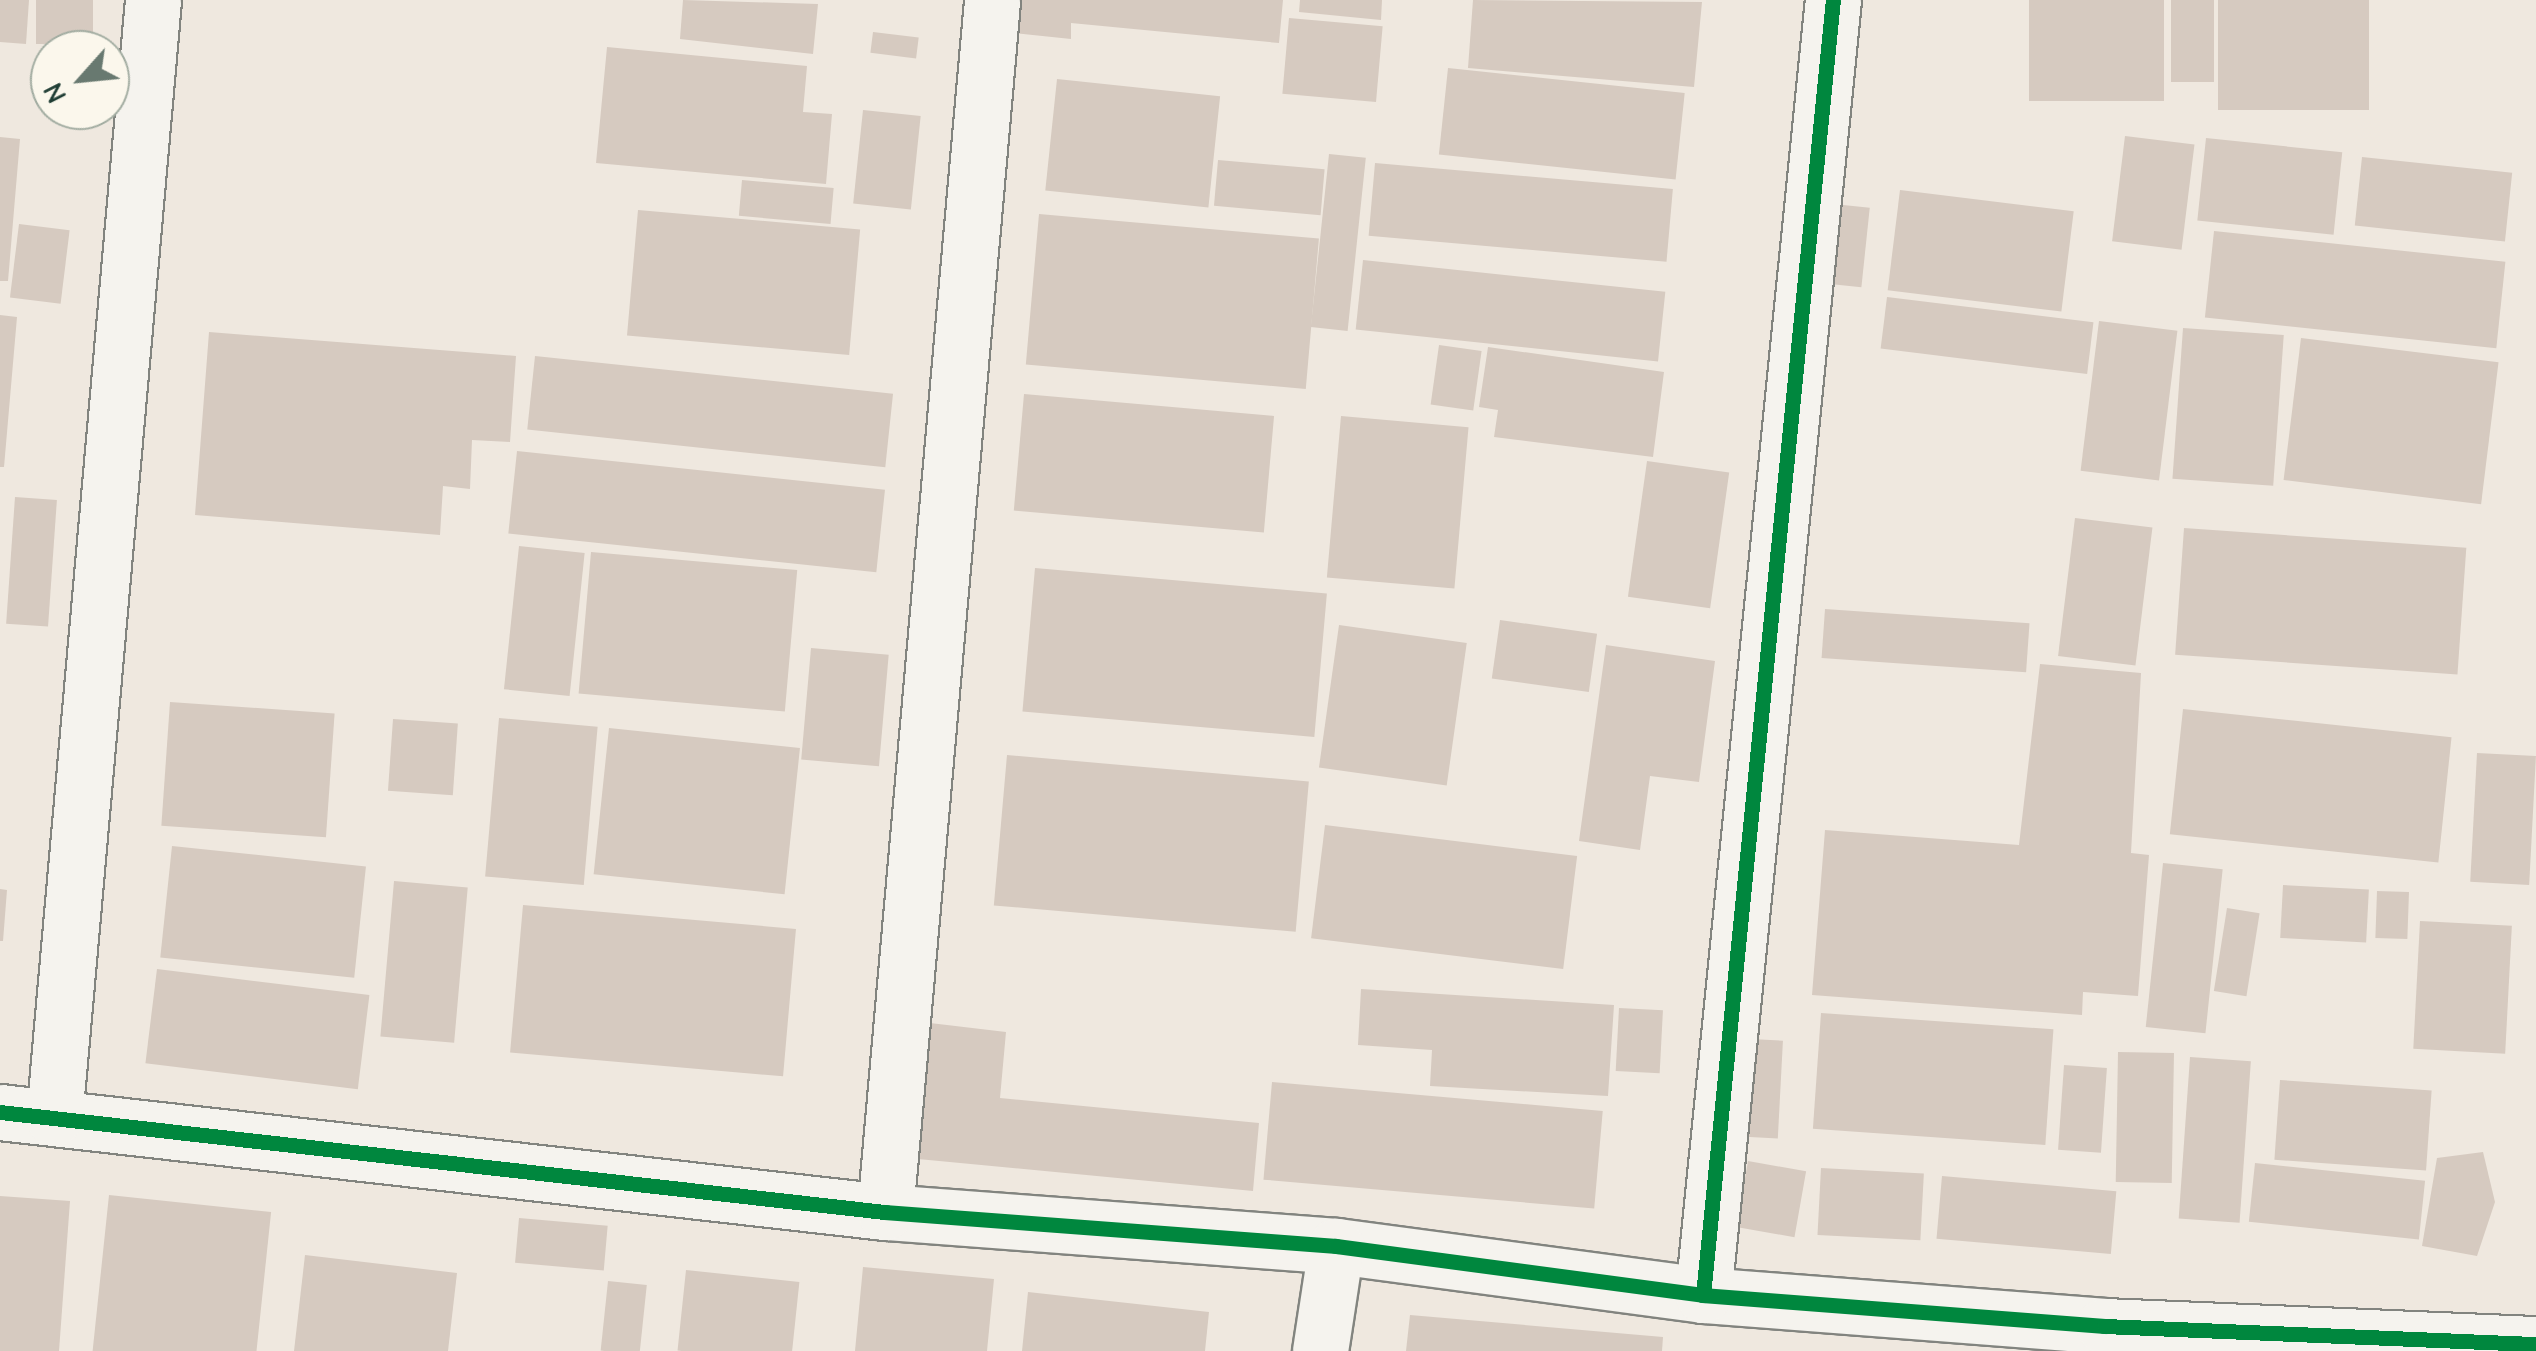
<!DOCTYPE html>
<html>
<head>
<meta charset="utf-8">
<style>
	body { margin:0 }
	#map { position:relative; width:2536px; height:1351px; overflow:hidden; background:#efe8df; font-family:"Comic Neue",sans-serif }
	div>[style] { position:absolute }
	.building>* { inset:0; background:#d6cac0; transform-origin:0 0 }
	.roads { filter:drop-shadow(2px 0 #82847f) drop-shadow(-2px 0 #82847f) drop-shadow(0 2px #82847f) drop-shadow(0 -2px #82847f) }
	.street>* { height:55px; margin:-27.5px; padding:0 27.5px; transform-origin:27.5px; border-radius:27.5px; background:#f5f3ee }
	.cycleway>* { height:15px; margin:-7.5px; padding:0 7.5px; transform-origin:7.5px; border-radius:7.5px; background:#00873e }
	span { translate:-50% -50%; white-space:nowrap; text-align:center; line-height:1.15; -webkit-text-stroke:8px #fbf7ec; paint-order:stroke }
	.north { position:absolute; left:30px; top:30px; width:100px; height:100px; box-sizing:border-box; background:#fbf7ec; border:2px solid #a3ada2; border-radius:50%; rotate:243deg; font-size:28px; font-weight:700; line-height:40px; text-align:center; color:#1f3d34 }
	.north::after { content:''; display:block; margin:auto; width:35px; height:45px; background:#687970; clip-path:polygon(50% 0,100% 100%,50% 72%,0 100%) }
</style>
</head>
<body>
<div id="map">
	<div class="building">
		<div style="clip-path:polygon(0 0,29px 0,26px 44px,0 42px)"></div>
		<div style="left:36px;top:0;width:57px;height:44px"></div>
		<div style="clip-path:polygon(683px 0,818px 4px,813px 54px,680px 39px)"></div>
		<div style="clip-path:polygon(1016px 0,1283px 0,1279px 43px,1071px 23px,1071px 39px,1013px 33px)"></div>
		<div style="clip-path:polygon(1300px 0,1382px 0,1381px 20px,1299px 12px)"></div>
		<div style="clip-path:polygon(1473px 0,1702px 2px,1694px 87px,1468px 68px)"></div>
		<div style="left:2029px;top:0;width:135px;height:101px"></div>
		<div style="left:2171px;top:0;width:43px;height:82px"></div>
		<div style="left:2218px;top:0;width:151px;height:110px"></div>
		<div style="left:1289px;top:18px;width:94px;height:76px;rotate:5deg"></div>
		<div style="left:873px;top:32px;width:46px;height:21px;rotate:7deg"></div>
		<div style="clip-path:polygon(607px 47px,807px 66px,803px 112px,832px 114px,826px 184px,596px 163px)"></div>
		<div style="left:1448px;top:68px;width:238px;height:87px;rotate:6deg"></div>
		<div style="left:1057px;top:79px;width:164px;height:112px;rotate:6deg"></div>
		<div style="left:863px;top:110px;width:58px;height:94px;rotate:6deg"></div>
		<div style="left:2125px;top:136px;width:70px;height:106px;rotate:7deg"></div>
		<div style="clip-path:polygon(0 137px,20px 139px,8px 281px,0 281px)"></div>
		<div style="left:2206px;top:138px;width:137px;height:83px;rotate:6deg"></div>
		<div style="left:1329px;top:154px;width:37px;height:174px;rotate:6deg"></div>
		<div style="left:2362px;top:157px;width:151px;height:69px;rotate:6deg"></div>
		<div style="left:1218px;top:160px;width:107px;height:46px;rotate:5deg"></div>
		<div style="left:1375px;top:163px;width:299px;height:73px;rotate:5deg"></div>
		<div style="left:742px;top:180px;width:92px;height:36px;rotate:5deg"></div>
		<div style="left:1900px;top:190px;width:175px;height:101px;rotate:7deg"></div>
		<div style="left:1824px;top:203px;width:46px;height:80px;rotate:6deg"></div>
		<div style="left:638px;top:210px;width:223px;height:126px;rotate:5deg"></div>
		<div style="left:1039px;top:214px;width:281px;height:151px;rotate:5deg"></div>
		<div style="left:19px;top:224px;width:51px;height:74px;rotate:7deg"></div>
		<div style="left:2214px;top:231px;width:293px;height:87px;rotate:6deg"></div>
		<div style="left:1363px;top:260px;width:304px;height:70px;rotate:6deg"></div>
		<div style="left:1887px;top:297px;width:208px;height:52px;rotate:7deg"></div>
		<div style="clip-path:polygon(0 315px,17px 317px,4px 467px,0 467px)"></div>
		<div style="left:2099px;top:321px;width:79px;height:151px;rotate:7deg"></div>
		<div style="left:2183px;top:328px;width:101px;height:151px;rotate:4deg"></div>
		<div style="clip-path:polygon(209px 332px,516px 356px,510px 442px,472px 440px,470px 489px,443px 486px,440px 535px,195px 515px)"></div>
		<div style="left:2301px;top:338px;width:199px;height:143px;rotate:7deg"></div>
		<div style="left:1439px;top:345px;width:43px;height:60px;rotate:8deg"></div>
		<div style="clip-path:polygon(1488px 347px,1664px 372px,1653px 457px,1494px 437px,1498px 410px,1479px 407px)"></div>
		<div style="left:535px;top:356px;width:360px;height:74px;rotate:6deg"></div>
		<div style="left:1024px;top:394px;width:251px;height:117px;rotate:5deg"></div>
		<div style="left:1341px;top:416px;width:128px;height:162px;rotate:5deg"></div>
		<div style="left:517px;top:451px;width:370px;height:83px;rotate:6deg"></div>
		<div style="left:1647px;top:461px;width:83px;height:137px;rotate:8deg"></div>
		<div style="left:15px;top:497px;width:42px;height:127px;rotate:4deg"></div>
		<div style="left:2075px;top:518px;width:78px;height:139px;rotate:7deg"></div>
		<div style="left:2184px;top:528px;width:283px;height:127px;rotate:4deg"></div>
		<div style="left:519px;top:546px;width:66px;height:144px;rotate:6deg"></div>
		<div style="left:591px;top:552px;width:207px;height:142px;rotate:5deg"></div>
		<div style="left:1035px;top:568px;width:293px;height:144px;rotate:5deg"></div>
		<div style="left:1825px;top:609px;width:205px;height:49px;rotate:4deg"></div>
		<div style="left:1500px;top:620px;width:98px;height:59px;rotate:8deg"></div>
		<div style="left:1339px;top:625px;width:129px;height:144px;rotate:8deg"></div>
		<div style="clip-path:polygon(1606px 645px,1715px 661px,1699px 782px,1650px 776px,1640px 850px,1579px 841px)"></div>
		<div style="left:811px;top:648px;width:78px;height:112px;rotate:5deg"></div>
		<div style="clip-path:polygon(2040px 664px,2141px 673px,2131px 853px,2149px 855px,2138px 996px,2083px 992px,2082px 1015px,1812px 995px,1825px 830px,2019px 845px)"></div>
		<div style="left:170px;top:702px;width:165px;height:124px;rotate:4deg"></div>
		<div style="left:2183px;top:709px;width:270px;height:126px;rotate:6deg"></div>
		<div style="left:499px;top:718px;width:99px;height:159px;rotate:5deg"></div>
		<div style="left:393px;top:719px;width:65px;height:72px;rotate:4deg"></div>
		<div style="left:609px;top:728px;width:192px;height:147px;rotate:6deg"></div>
		<div style="left:2477px;top:753px;width:59px;height:129px;rotate:3deg"></div>
		<div style="left:1007px;top:755px;width:303px;height:151px;rotate:5deg"></div>
		<div style="left:1325px;top:825px;width:254px;height:114px;rotate:7deg"></div>
		<div style="left:172px;top:846px;width:195px;height:112px;rotate:6deg"></div>
		<div style="left:2163px;top:863px;width:60px;height:165px;rotate:6deg"></div>
		<div style="left:394px;top:881px;width:74px;height:156px;rotate:5deg"></div>
		<div style="left:2283px;top:885px;width:86px;height:53px;rotate:3deg"></div>
		<div style="clip-path:polygon(0 889px,7px 890px,3px 941px,0 941px)"></div>
		<div style="left:2377px;top:891px;width:32px;height:47px;rotate:2deg"></div>
		<div style="left:523px;top:905px;width:274px;height:148px;rotate:5deg"></div>
		<div style="left:2227px;top:908px;width:33px;height:84px;rotate:9deg"></div>
		<div style="left:2420px;top:921px;width:92px;height:128px;rotate:3deg"></div>
		<div style="left:157px;top:969px;width:214px;height:95px;rotate:7deg"></div>
		<div style="clip-path:polygon(1361px 989px,1614px 1005px,1608px 1096px,1430px 1086px,1432px 1050px,1358px 1045px)"></div>
		<div style="left:1619px;top:1008px;width:44px;height:63px;rotate:3deg"></div>
		<div style="left:1821px;top:1013px;width:233px;height:116px;rotate:4deg"></div>
		<div style="clip-path:polygon(930px 1023px,1006px 1032px,1000px 1098px,1259px 1123px,1253px 1191px,918px 1159px)"></div>
		<div style="left:1732px;top:1038px;width:51px;height:98px;rotate:3deg"></div>
		<div style="left:2118px;top:1052px;width:56px;height:130px;rotate:1deg"></div>
		<div style="left:2190px;top:1057px;width:61px;height:162px;rotate:4deg"></div>
		<div style="left:2064px;top:1065px;width:43px;height:85px;rotate:4deg"></div>
		<div style="left:2280px;top:1080px;width:152px;height:80px;rotate:4deg"></div>
		<div style="left:1272px;top:1082px;width:332px;height:98px;rotate:5deg"></div>
		<div style="clip-path:polygon(2483px 1152px,2495px 1202px,2477px 1256px,2422px 1246px,2437px 1158px)"></div>
		<div style="left:1748px;top:1161px;width:59px;height:67px;rotate:10deg"></div>
		<div style="left:2255px;top:1163px;width:171px;height:59px;rotate:6deg"></div>
		<div style="left:1821px;top:1168px;width:103px;height:67px;rotate:3deg"></div>
		<div style="left:1942px;top:1176px;width:175px;height:63px;rotate:5deg"></div>
		<div style="left:109px;top:1195px;width:163px;height:157px;rotate:6deg"></div>
		<div style="clip-path:polygon(0 1196px,70px 1201px,59px 1351px,0 1351px)"></div>
		<div style="left:519px;top:1218px;width:89px;height:45px;rotate:5deg"></div>
		<div style="clip-path:polygon(305px 1255px,457px 1273px,448px 1351px,294px 1351px)"></div>
		<div style="clip-path:polygon(863px 1267px,994px 1279px,987px 1351px,855px 1351px)"></div>
		<div style="left:686px;top:1270px;width:114px;height:81px;rotate:6deg"></div>
		<div style="left:608px;top:1281px;width:39px;height:70px;rotate:6deg"></div>
		<div style="clip-path:polygon(1028px 1292px,1209px 1312px,1205px 1351px,1022px 1351px)"></div>
		<div style="clip-path:polygon(1410px 1315px,1663px 1337px,1662px 1351px,1406px 1351px)"></div>
	</div>
	<div class="roads">
		<div class="street">
			<div style="left:0;top:1112px;width:891px;rotate:6.45deg"></div>
			<div style="left:885px;top:1212px;width:452px;rotate:4.3deg"></div>
			<div style="left:1336px;top:1246px;width:370px;rotate:7.6deg"></div>
			<div style="left:1703px;top:1295px;width:402px;rotate:4.4deg"></div>
			<div style="left:2104px;top:1326px;width:432px;rotate:2.4deg"></div>
			<div style="left:54px;top:1118px;width:1122px;rotate:-84.94deg"></div>
			<div style="left:885px;top:1212px;width:1217px;rotate:-84.95deg"></div>
			<div style="left:1703px;top:1295px;width:1302px;rotate:-84.27deg"></div>
			<div style="left:1320px;top:1351px;width:106px;rotate:-81.3deg"></div>
		</div>
	</div>
	<div class="cycleway">
		<div style="left:0;top:1112px;width:891px;rotate:6.45deg"></div>
		<div style="left:885px;top:1212px;width:452px;rotate:4.3deg"></div>
		<div style="left:1336px;top:1246px;width:370px;rotate:7.6deg"></div>
		<div style="left:1703px;top:1295px;width:402px;rotate:4.4deg"></div>
		<div style="left:2104px;top:1326px;width:432px;rotate:2.4deg"></div>
		<div style="left:1703px;top:1295px;width:1302px;rotate:-84.27deg"></div>
	</div>
	<div class="north">N</div>
</div>
</body>
</html>
